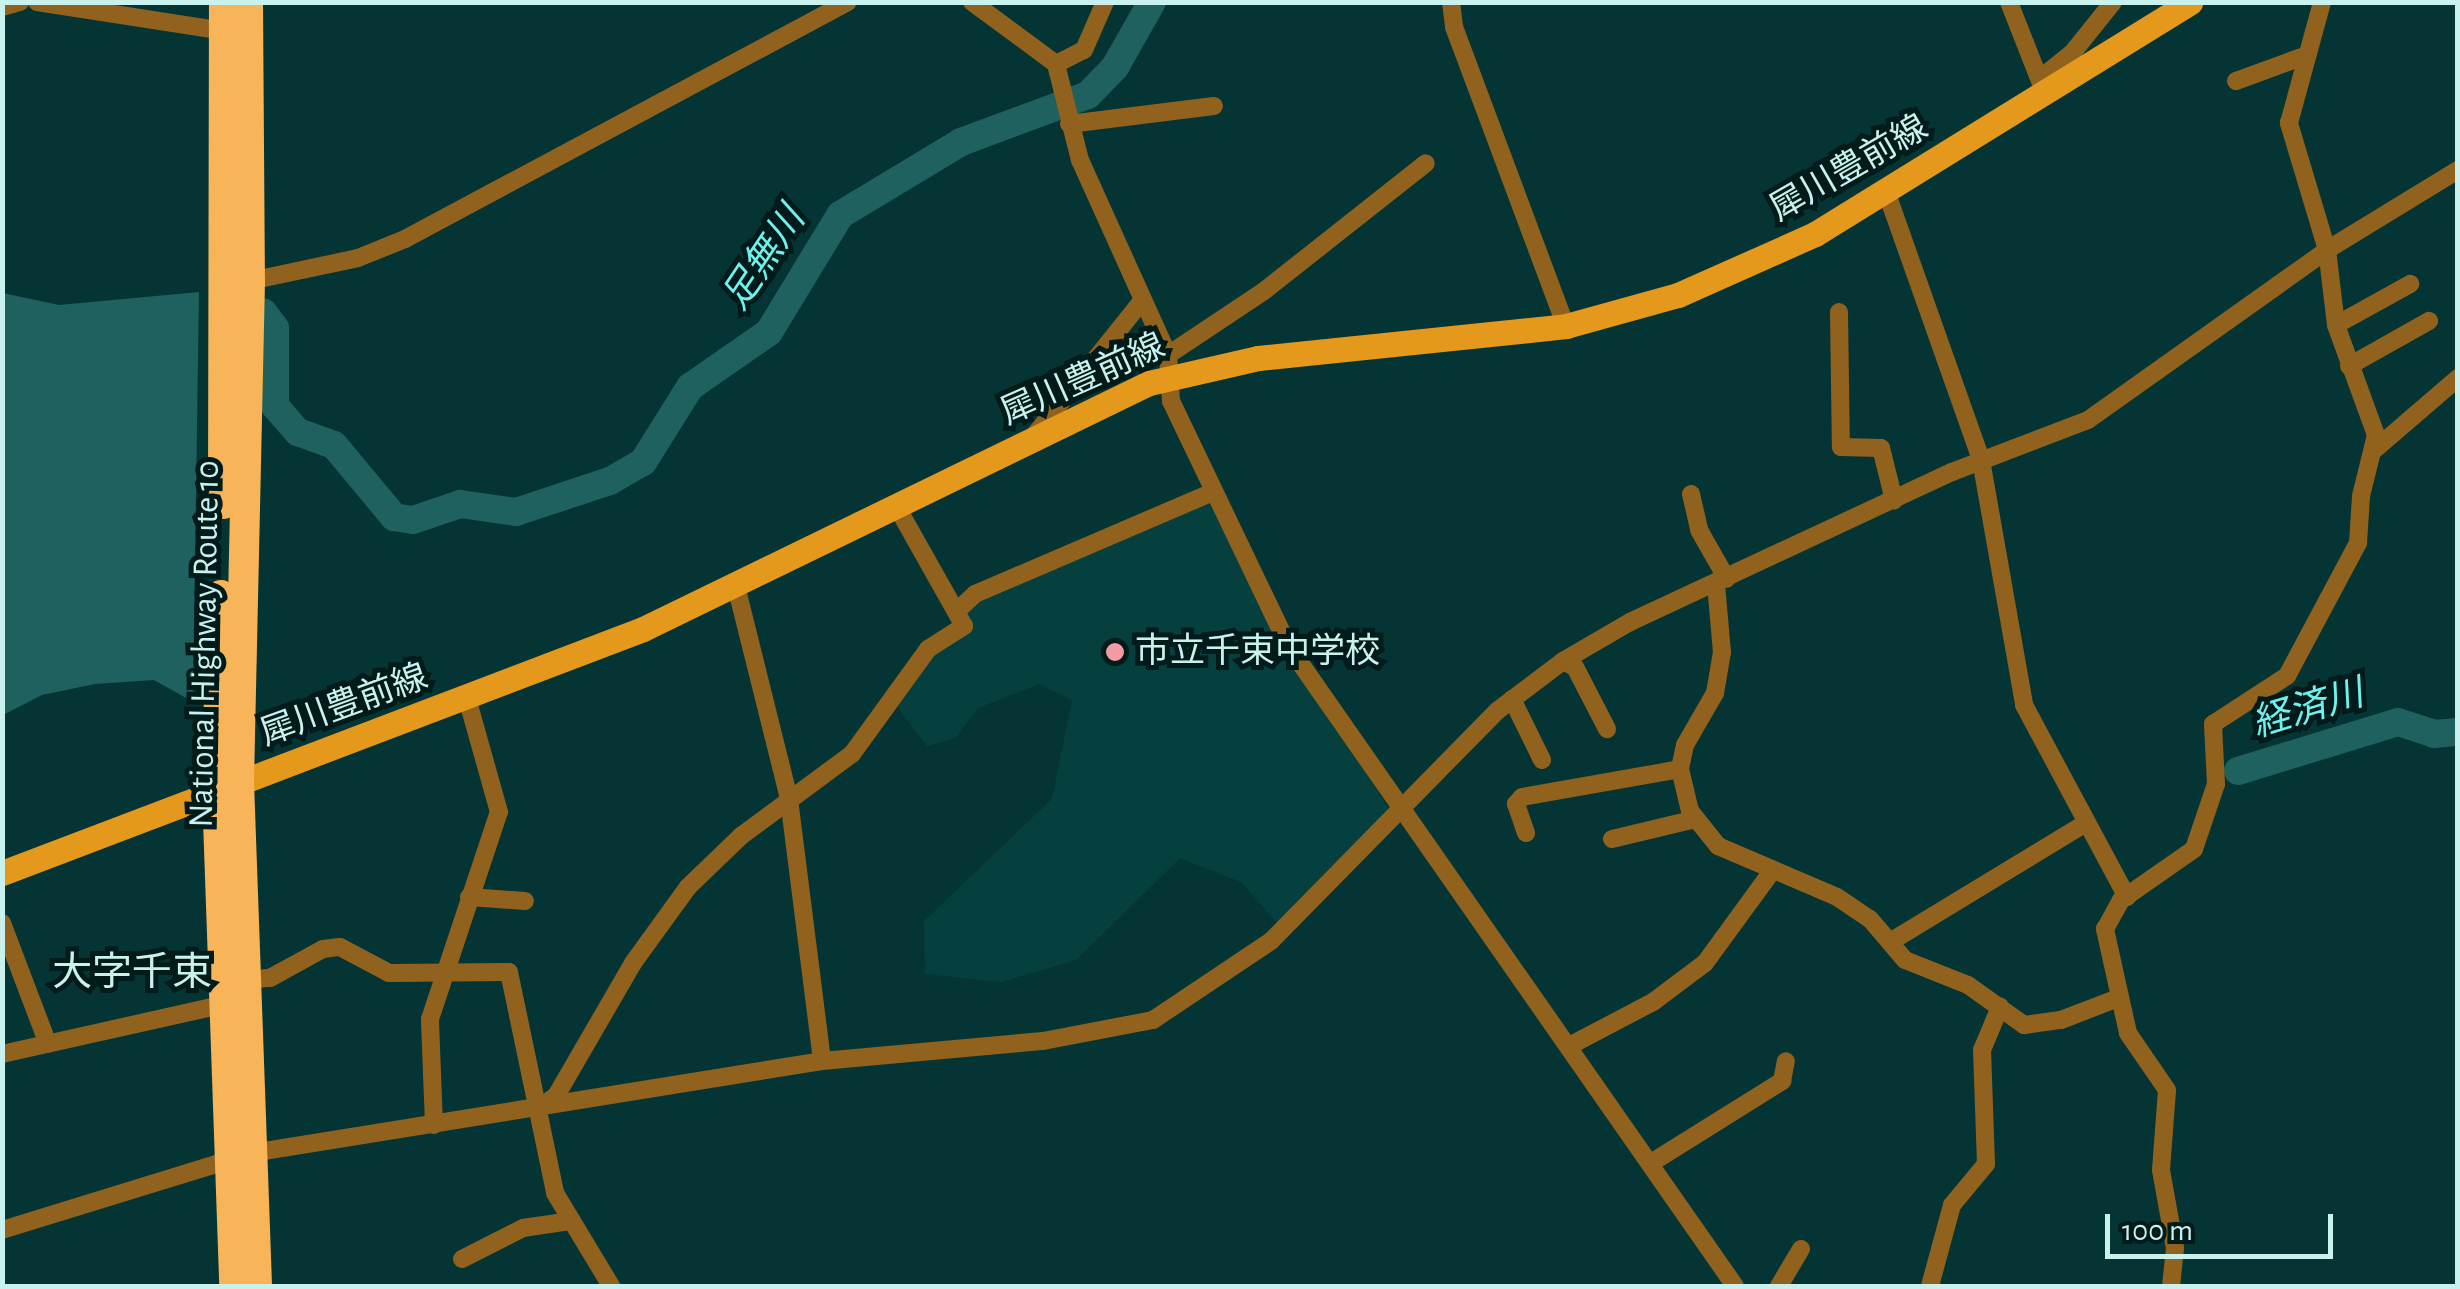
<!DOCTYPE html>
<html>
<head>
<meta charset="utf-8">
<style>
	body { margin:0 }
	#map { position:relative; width:2460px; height:1289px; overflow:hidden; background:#043534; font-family:"Alegreya Sans","Noto Sans JP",sans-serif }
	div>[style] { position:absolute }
	.built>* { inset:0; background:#05403f }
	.water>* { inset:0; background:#1e615e }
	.river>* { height:28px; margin:-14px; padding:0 14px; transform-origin:14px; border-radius:14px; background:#1e615e }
	.street>* { height:18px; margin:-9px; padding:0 9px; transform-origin:9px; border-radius:9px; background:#90621e }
	.primary>* { height:25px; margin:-12.5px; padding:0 12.5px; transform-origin:12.5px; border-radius:12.5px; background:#e4981c }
	.highway>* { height:30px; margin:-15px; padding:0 15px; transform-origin:15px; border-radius:15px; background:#f8b458 }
	.dots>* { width:28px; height:28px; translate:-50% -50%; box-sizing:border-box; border:5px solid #011a1a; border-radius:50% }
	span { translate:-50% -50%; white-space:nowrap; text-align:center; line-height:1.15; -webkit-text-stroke:10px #011a1a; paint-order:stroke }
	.street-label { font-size:35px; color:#c9f1ee }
	.poi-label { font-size:35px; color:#c9f1ee }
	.left { translate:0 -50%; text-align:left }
	.water-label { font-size:38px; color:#6ef2ed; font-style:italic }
	.quarter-label { font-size:40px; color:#c9f1ee }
	.frame { position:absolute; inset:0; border:5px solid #c9f1ee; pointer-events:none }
	.scale { position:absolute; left:2105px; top:1214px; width:228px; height:45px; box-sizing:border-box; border:5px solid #c9f1ee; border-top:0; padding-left:12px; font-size:30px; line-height:35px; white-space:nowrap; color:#c9f1ee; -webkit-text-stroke:8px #011a1a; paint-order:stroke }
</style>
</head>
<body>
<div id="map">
	<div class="built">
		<div style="clip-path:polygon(1213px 492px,1320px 699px,1388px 808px,1354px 858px,1283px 929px,1241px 882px,1180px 858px,1076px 960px,1001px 982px,925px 974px,924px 921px,1052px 799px,1072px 700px,1039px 684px,978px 708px,955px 738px,927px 746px,890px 697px,964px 626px,959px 609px)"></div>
	</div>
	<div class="water">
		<div style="clip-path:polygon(199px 292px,193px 695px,186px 698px,154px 680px,95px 684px,42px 695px,3px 715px,3px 293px,59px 305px)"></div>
	</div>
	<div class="river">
		<div style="left:263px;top:312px;width:20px;rotate:53deg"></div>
		<div style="left:275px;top:328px;width:78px;rotate:90deg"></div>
		<div style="left:275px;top:406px;width:35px;rotate:49deg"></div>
		<div style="left:298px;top:432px;width:38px;rotate:20deg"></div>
		<div style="left:334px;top:445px;width:94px;rotate:50.2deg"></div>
		<div style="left:394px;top:517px;width:19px;rotate:9deg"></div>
		<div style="left:413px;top:520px;width:50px;rotate:-18.8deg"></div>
		<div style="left:460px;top:504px;width:57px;rotate:8.1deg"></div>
		<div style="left:516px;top:512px;width:99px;rotate:-18.3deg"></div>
		<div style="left:610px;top:481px;width:38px;rotate:-30deg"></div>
		<div style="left:643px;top:462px;width:89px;rotate:-57.9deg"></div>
		<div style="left:690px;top:387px;width:96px;rotate:-34.8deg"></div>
		<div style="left:769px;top:332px;width:137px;rotate:-58.7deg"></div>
		<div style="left:840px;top:215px;width:141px;rotate:-31.1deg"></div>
		<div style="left:961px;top:142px;width:135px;rotate:-20.3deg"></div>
		<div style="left:1088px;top:95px;width:39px;rotate:-46deg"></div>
		<div style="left:1115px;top:67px;width:75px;rotate:-60.4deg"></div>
		<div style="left:2238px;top:771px;width:167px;rotate:-17deg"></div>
		<div style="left:2398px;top:722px;width:38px;rotate:18deg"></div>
		<div style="left:2434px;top:734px;width:24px;rotate:-5deg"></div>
	</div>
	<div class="street">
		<div style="left:37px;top:2px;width:190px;rotate:8.8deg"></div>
		<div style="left:972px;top:2px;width:104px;rotate:36.4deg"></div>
		<div style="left:1056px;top:64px;width:99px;rotate:76deg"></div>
		<div style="left:1080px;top:160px;width:214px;rotate:65.7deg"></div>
		<div style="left:1168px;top:355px;width:46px;rotate:86.3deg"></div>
		<div style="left:1171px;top:401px;width:273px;rotate:64.4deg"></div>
		<div style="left:1289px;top:647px;width:779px;rotate:55.09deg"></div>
		<div style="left:1451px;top:2px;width:25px;rotate:83deg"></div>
		<div style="left:1454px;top:27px;width:319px;rotate:69.5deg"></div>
		<div style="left:2009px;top:2px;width:90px;rotate:68.6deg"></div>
		<div style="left:2px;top:7px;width:19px;rotate:-16deg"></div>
		<div style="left:1056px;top:64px;width:31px;rotate:-27deg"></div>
		<div style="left:1084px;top:50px;width:52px;rotate:-66.4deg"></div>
		<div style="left:2041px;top:78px;width:41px;rotate:-39.1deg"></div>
		<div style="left:2073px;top:52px;width:64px;rotate:-51.3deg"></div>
		<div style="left:2236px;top:81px;width:76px;rotate:-20.1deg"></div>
		<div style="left:1069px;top:124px;width:146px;rotate:-7.1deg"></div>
		<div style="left:1886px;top:191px;width:285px;rotate:70.5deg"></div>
		<div style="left:1981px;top:460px;width:249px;rotate:80deg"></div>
		<div style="left:2024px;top:705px;width:218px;rotate:61.8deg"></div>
		<div style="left:250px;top:281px;width:110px;rotate:-12deg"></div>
		<div style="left:358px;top:258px;width:51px;rotate:-22deg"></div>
		<div style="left:405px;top:239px;width:502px;rotate:-28.15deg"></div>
		<div style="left:1839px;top:312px;width:135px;rotate:89.2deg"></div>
		<div style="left:1841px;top:447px;width:40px;rotate:1.4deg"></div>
		<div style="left:1881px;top:448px;width:54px;rotate:76deg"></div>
		<div style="left:2336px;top:325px;width:85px;rotate:-29deg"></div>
		<div style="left:1168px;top:355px;width:115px;rotate:-33.7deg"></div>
		<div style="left:1264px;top:291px;width:206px;rotate:-38.3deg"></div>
		<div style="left:2349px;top:366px;width:92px;rotate:-29.4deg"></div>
		<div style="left:1033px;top:437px;width:173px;rotate:-51.3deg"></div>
		<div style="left:2373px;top:451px;width:112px;rotate:-40.7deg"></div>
		<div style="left:1691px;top:494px;width:37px;rotate:77deg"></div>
		<div style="left:1699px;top:530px;width:56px;rotate:60.3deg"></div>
		<div style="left:1716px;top:584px;width:68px;rotate:85deg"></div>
		<div style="left:1722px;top:652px;width:42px;rotate:99.7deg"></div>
		<div style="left:1715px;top:693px;width:60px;rotate:120deg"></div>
		<div style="left:1685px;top:745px;width:25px;rotate:102deg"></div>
		<div style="left:1680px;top:769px;width:43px;rotate:76.6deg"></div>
		<div style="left:1690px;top:811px;width:45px;rotate:51.3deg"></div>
		<div style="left:1718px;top:846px;width:129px;rotate:23.2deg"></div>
		<div style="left:1837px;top:897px;width:40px;rotate:34deg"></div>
		<div style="left:1870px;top:919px;width:54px;rotate:49.5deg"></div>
		<div style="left:1905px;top:960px;width:68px;rotate:21.6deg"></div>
		<div style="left:1968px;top:985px;width:69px;rotate:35.5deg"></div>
		<div style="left:2024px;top:1025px;width:37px;rotate:-8deg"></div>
		<div style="left:2061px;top:1020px;width:61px;rotate:-21.1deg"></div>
		<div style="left:736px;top:586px;width:219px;rotate:76deg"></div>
		<div style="left:789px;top:799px;width:264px;rotate:82.8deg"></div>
		<div style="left:959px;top:609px;width:22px;rotate:-43deg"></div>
		<div style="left:975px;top:594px;width:259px;rotate:-23.2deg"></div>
		<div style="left:1563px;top:661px;width:13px;rotate:27deg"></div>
		<div style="left:1575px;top:667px;width:70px;rotate:62.7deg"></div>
		<div style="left:1512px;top:699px;width:68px;rotate:63.8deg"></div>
		<div style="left:1526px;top:833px;width:31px;rotate:-109deg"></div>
		<div style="left:1516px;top:804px;width:9px;rotate:-49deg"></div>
		<div style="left:1522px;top:797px;width:160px;rotate:-10deg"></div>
		<div style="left:1612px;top:839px;width:86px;rotate:-13.4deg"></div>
		<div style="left:469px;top:897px;width:56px;rotate:4.1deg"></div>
		<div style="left:2px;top:923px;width:129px;rotate:69.2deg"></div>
		<div style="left:1890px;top:942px;width:227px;rotate:-31.3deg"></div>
		<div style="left:1571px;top:1045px;width:93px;rotate:-27.7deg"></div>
		<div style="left:1653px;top:1002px;width:65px;rotate:-36.9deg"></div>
		<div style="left:1705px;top:963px;width:110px;rotate:-53.9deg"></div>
		<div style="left:2px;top:1054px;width:224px;rotate:-12.6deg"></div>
		<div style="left:221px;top:1005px;width:35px;rotate:-46deg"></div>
		<div style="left:245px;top:980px;width:25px;rotate:-5deg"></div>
		<div style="left:270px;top:978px;width:60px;rotate:-28.7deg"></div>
		<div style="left:323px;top:949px;width:17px;rotate:-7deg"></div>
		<div style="left:340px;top:947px;width:55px;rotate:28deg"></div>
		<div style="left:389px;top:973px;width:120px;rotate:-0.5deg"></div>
		<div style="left:509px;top:972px;width:226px;rotate:78.2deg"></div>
		<div style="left:555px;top:1193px;width:109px;rotate:58.9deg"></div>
		<div style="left:542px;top:1106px;width:17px;rotate:-36deg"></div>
		<div style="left:556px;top:1096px;width:154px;rotate:-59.9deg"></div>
		<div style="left:633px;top:963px;width:94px;rotate:-54.1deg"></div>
		<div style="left:688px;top:887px;width:74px;rotate:-43.9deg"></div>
		<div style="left:741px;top:836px;width:138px;rotate:-36.5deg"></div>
		<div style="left:852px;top:754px;width:130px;rotate:-54.1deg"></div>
		<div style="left:928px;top:649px;width:43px;rotate:-32.6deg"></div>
		<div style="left:964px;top:626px;width:137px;rotate:-119.4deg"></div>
		<div style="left:434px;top:1125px;width:106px;rotate:-92.2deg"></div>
		<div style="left:430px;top:1019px;width:218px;rotate:-71.6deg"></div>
		<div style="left:499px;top:812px;width:118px;rotate:-105.7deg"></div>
		<div style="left:1651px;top:1163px;width:155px;rotate:-32deg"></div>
		<div style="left:1782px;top:1081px;width:20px;rotate:-79deg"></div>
		<div style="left:2px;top:1230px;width:262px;rotate:-17.1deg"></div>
		<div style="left:252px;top:1153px;width:577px;rotate:-9.17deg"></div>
		<div style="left:822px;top:1061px;width:222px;rotate:-5.2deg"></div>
		<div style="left:1043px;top:1041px;width:112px;rotate:-10.8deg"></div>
		<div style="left:1153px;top:1020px;width:142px;rotate:-33.8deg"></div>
		<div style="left:1271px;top:941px;width:322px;rotate:-45.5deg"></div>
		<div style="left:1497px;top:711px;width:83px;rotate:-37.1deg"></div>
		<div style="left:1563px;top:661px;width:78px;rotate:-30.2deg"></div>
		<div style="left:1630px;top:622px;width:355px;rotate:-25deg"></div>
		<div style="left:1952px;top:472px;width:146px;rotate:-20.9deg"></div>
		<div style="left:2088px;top:420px;width:293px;rotate:-35.4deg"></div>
		<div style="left:2327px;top:250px;width:153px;rotate:-31.4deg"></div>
		<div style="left:462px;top:1259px;width:68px;rotate:-26.9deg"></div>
		<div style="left:523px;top:1228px;width:49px;rotate:-8.3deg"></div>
		<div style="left:1779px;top:1286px;width:43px;rotate:-59.3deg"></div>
		<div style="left:1930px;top:1286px;width:84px;rotate:-74.8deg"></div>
		<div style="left:1952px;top:1205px;width:53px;rotate:-50.3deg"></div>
		<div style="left:1986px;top:1164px;width:114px;rotate:-92deg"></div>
		<div style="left:1982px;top:1050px;width:47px;rotate:-67.3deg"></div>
		<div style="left:2171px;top:1286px;width:38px;rotate:-84deg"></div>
		<div style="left:2175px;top:1248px;width:79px;rotate:-100.2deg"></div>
		<div style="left:2161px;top:1170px;width:80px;rotate:-85.7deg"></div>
		<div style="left:2167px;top:1090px;width:69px;rotate:-124.4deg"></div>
		<div style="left:2128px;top:1033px;width:107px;rotate:-102.5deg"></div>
		<div style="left:2105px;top:929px;width:33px;rotate:-61deg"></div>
		<div style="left:2121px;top:900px;width:89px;rotate:-34.9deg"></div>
		<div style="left:2194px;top:849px;width:69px;rotate:-71.3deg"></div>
		<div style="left:2216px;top:784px;width:60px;rotate:-92.9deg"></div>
		<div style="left:2213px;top:724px;width:88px;rotate:-33deg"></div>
		<div style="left:2287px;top:676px;width:151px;rotate:-61.9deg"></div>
		<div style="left:2358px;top:543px;width:47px;rotate:-86.3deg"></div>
		<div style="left:2361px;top:496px;width:63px;rotate:-76.2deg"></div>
		<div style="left:2376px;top:435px;width:117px;rotate:-110deg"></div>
		<div style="left:2336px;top:325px;width:76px;rotate:-96.8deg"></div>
		<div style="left:2327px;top:250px;width:133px;rotate:-106.7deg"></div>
		<div style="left:2289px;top:123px;width:125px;rotate:-74.7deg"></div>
	</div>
	<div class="primary">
		<div style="left:2px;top:873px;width:686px;rotate:-20.84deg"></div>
		<div style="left:643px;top:629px;width:563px;rotate:-25.93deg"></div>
		<div style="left:1149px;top:383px;width:112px;rotate:-12.9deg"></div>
		<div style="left:1258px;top:358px;width:310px;rotate:-5.9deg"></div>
		<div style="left:1566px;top:326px;width:116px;rotate:-15.5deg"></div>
		<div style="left:1678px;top:295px;width:150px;rotate:-24deg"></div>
		<div style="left:1815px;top:234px;width:441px;rotate:-31.7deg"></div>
	</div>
	<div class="highway">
		<div style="left:248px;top:2px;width:279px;rotate:89.6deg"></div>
		<div style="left:250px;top:281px;width:501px;rotate:91.26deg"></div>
		<div style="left:239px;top:782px;width:504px;rotate:87.95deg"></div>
		<div style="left:223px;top:504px;width:502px;rotate:-89.89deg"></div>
		<div style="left:221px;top:595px;width:196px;rotate:91.2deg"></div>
		<div style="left:217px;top:791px;width:495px;rotate:88deg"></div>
	</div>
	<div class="dots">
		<div style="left:1115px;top:652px;background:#f49aa5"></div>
	</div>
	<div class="street-label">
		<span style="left:1849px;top:169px;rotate:-30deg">犀川豊前線</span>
		<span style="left:1083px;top:380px;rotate:-24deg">犀川豊前線</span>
		<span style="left:205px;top:644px;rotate:-89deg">National Highway Route 10</span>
		<span style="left:344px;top:706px;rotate:-20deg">犀川豊前線</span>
	</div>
	<div class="poi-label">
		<span class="left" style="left:1135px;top:652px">市立千束中学校</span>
	</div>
	<div class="water-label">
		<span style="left:765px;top:259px;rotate:-56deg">足無川</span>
		<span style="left:2308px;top:710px;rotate:-17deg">経済川</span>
	</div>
	<div class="quarter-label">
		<span style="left:132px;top:973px">大字千束</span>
	</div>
	<div class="frame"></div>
	<div class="scale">100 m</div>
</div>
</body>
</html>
